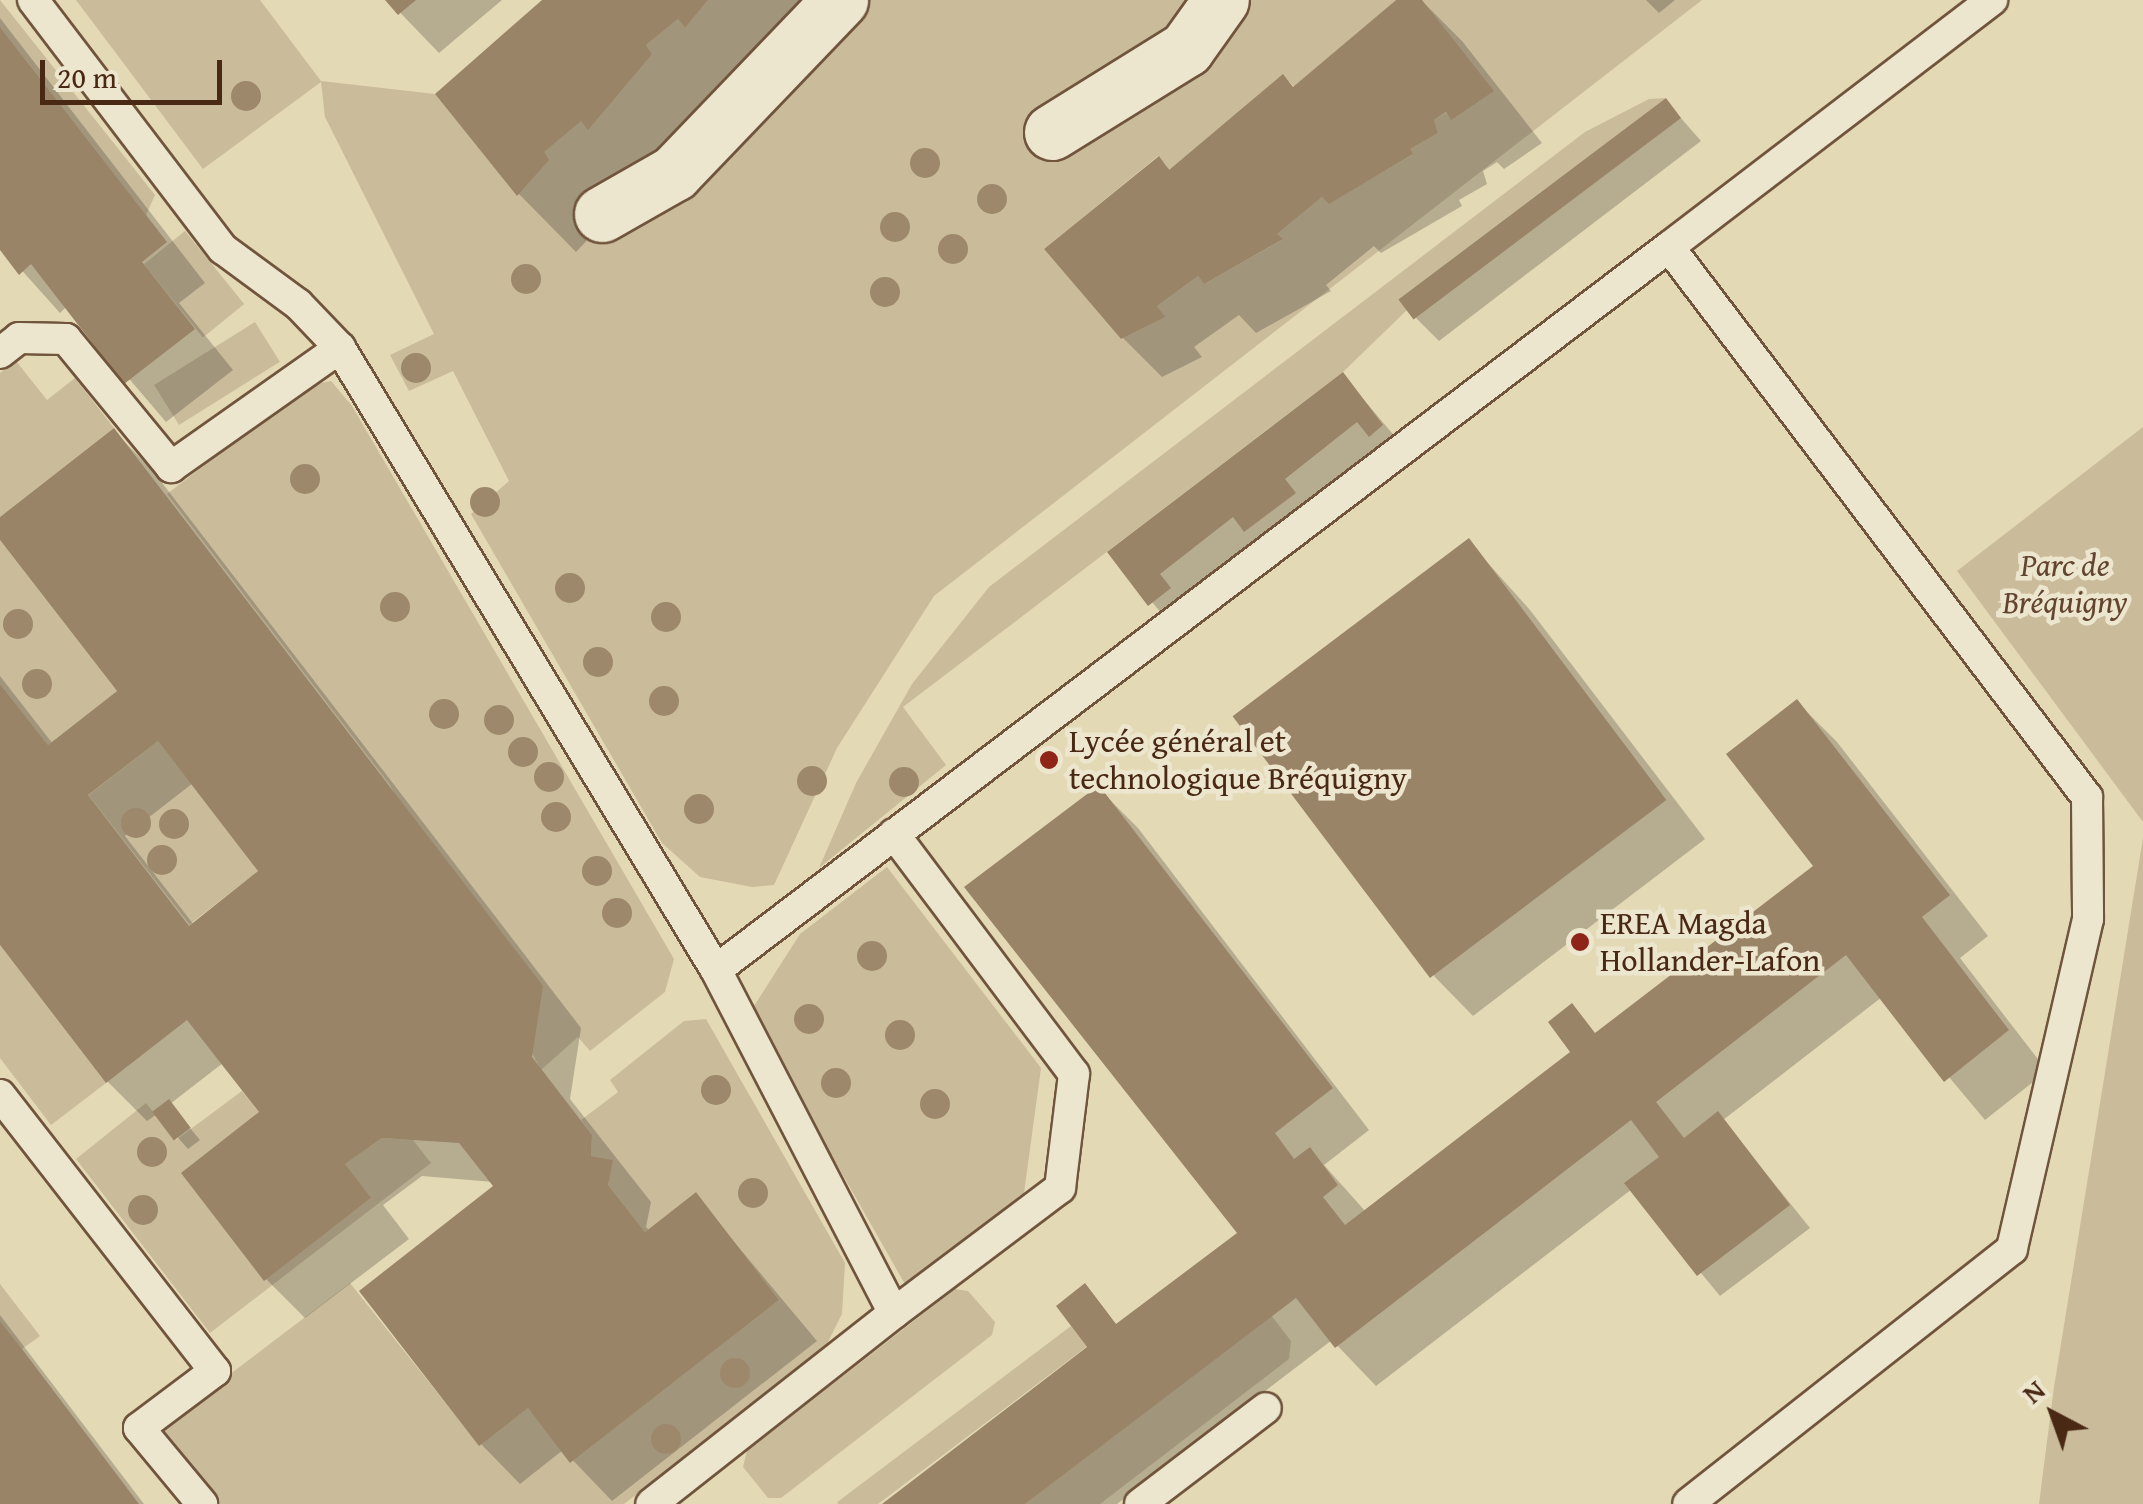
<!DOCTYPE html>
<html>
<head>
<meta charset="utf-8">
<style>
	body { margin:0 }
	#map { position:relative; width:2143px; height:1504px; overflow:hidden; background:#e4d9b5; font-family:"Gentium Book Plus",serif }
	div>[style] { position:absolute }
	.green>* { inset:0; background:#cabb9a; transform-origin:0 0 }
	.shadow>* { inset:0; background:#0003 }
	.building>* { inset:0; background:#9a8468; transform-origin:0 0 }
	.roads { filter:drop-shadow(2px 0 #70543c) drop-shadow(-2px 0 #70543c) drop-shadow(0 2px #70543c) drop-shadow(0 -2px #70543c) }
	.lane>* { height:30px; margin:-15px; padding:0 15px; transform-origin:15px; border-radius:15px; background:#ede6cf }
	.street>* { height:55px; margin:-27.5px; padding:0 27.5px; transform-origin:27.5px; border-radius:27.5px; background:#ede6cf }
	.trees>* { width:30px; height:30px; margin:-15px; border-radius:50%; background:#9d886b }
	.dots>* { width:28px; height:28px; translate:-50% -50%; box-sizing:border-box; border:5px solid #ede6cf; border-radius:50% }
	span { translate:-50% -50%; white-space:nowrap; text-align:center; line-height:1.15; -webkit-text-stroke:9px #ede6cf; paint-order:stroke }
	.park-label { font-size:32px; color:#63452f; font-style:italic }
	.poi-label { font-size:32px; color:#492814 }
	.left { translate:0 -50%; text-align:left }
	.north { position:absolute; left:2003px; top:1364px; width:100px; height:100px; -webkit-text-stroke:8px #ede6cf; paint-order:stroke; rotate:319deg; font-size:28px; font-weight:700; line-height:40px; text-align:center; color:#492814 }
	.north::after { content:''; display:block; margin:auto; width:35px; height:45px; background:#492814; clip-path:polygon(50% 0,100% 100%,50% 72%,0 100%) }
	.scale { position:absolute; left:40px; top:60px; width:182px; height:45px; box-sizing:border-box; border:5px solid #492814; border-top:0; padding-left:12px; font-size:30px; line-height:35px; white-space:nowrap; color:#492814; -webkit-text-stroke:8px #ede6cf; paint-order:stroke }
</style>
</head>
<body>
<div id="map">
	<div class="green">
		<div style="clip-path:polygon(0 0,155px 195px,146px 215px,0 27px)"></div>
		<div style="clip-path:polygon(76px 0,260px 0,321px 81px,435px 94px,517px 195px,544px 152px,652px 54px,646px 45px,678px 19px,685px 28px,708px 0,1396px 0,1294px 87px,1283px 75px,1169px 170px,1158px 156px,1044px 249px,1121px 339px,1164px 317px,1157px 306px,1198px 276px,1204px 284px,1282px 240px,1277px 234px,1322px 197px,1329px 203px,1412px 155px,1410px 149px,1438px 133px,1434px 120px,1446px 113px,1451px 119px,1422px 0,1702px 0,934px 596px,837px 748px,774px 885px,752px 887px,700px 877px,662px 843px,471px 514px,509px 481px,453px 371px,409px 391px,390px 355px,434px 334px,325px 117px,321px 82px,203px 169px)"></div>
		<div style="clip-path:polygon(1666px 98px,1401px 300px,1407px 310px,1343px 372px,903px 707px,946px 765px,819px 868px,856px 783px,912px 684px,989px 587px,1585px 132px,1649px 99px)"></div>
		<div style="left:185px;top:231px;width:94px;height:53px;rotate:51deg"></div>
		<div style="left:255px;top:322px;width:47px;height:119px;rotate:58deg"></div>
		<div style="clip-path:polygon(16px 361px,47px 400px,75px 378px,114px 428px,0 517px,0 373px)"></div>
		<div style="clip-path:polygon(331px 381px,352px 406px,674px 959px,665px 992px,590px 1051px,578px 1037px,541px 1070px,390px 785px,167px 494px,307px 386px)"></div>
		<div style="clip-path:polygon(2143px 427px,2143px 822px,1957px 571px)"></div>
		<div style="clip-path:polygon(0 540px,117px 691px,48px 745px,0 684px)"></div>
		<div style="left:158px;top:741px;width:164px;height:88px;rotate:52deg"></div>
		<div style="clip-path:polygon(2143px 838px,2143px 1504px,2039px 1504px,2054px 1387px)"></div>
		<div style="clip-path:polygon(887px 867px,1041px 1068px,1024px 1193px,905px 1284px,755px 1021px,754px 1006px,800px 934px)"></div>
		<div style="clip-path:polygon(0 945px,106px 1083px,51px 1125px,0 1058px)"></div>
		<div style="clip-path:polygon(706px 1019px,845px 1263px,842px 1314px,825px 1348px,624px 1504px,211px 1504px,154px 1432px,350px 1283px,479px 1445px,528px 1408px,571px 1462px,779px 1300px,696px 1192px,645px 1232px,608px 1185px,612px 1160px,591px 1156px,592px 1135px,581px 1120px,618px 1092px,610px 1080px,684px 1021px)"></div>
		<div style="clip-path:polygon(242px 1091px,259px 1112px,264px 1280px,370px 1199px,345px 1164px,382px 1138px,413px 1140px,431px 1163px,210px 1333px,76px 1159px,146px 1103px,176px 1140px)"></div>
		<div style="clip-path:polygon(0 1284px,40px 1336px,22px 1349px,0 1321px)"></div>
		<div style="clip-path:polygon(955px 1289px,968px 1291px,995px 1322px,992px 1335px,781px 1498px,768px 1498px,743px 1467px,747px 1451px)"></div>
		<div style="clip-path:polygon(1271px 1315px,1291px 1341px,1289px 1359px,1100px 1504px,1025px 1504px)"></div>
		<div style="left:1071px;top:1326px;width:26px;height:293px;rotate:53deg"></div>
	</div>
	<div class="shadow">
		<div style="clip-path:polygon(388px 0,502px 0,439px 53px)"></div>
		<div style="clip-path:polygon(545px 0,802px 0,807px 10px,576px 252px,519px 194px)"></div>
		<div style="clip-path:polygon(1400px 0,1421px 0,1462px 41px,1542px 143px,1504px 169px,1497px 162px,1483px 171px,1487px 184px,1459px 200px,1462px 206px,1381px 253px,1374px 246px,1326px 285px,1331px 291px,1256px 333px,1239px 315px,1194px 347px,1202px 357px,1162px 377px,1122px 337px,1159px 159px,1171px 171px,1295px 89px)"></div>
		<div style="clip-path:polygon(1646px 0,1675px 0,1659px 13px)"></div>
		<div style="clip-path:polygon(0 18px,205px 283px,179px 303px,233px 370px,166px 422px,67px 306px,60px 313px,0 246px)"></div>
		<div style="clip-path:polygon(1666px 101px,1701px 141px,1439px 341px,1417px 319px,1404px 301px)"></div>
		<div style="clip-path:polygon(1343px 375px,1413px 458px,1190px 606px,1201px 621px,1181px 636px,1110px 553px)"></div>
		<div style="clip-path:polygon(evenodd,114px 431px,153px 471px,581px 1028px,570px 1099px,651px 1202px,646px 1227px,650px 1231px,695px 1195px,817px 1341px,612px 1501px,563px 1450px,520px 1484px,481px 1444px,493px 1182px,422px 1176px,383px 1205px,409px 1239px,305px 1318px,266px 1279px,262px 1113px,223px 1063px,170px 1104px,200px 1140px,188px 1149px,157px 1114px,147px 1121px,108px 1082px,0 939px,0 676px,53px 744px,120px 691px,0 536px,0 520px,114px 431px,193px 783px,261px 871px,194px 925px,125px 836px,193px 783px)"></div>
		<div style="clip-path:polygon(1469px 542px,1530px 610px,1705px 839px,1473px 1016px,1434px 976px)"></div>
		<div style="clip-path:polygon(1797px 702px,1837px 742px,1988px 936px,1960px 958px,2047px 1071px,1985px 1120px,1882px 997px,1723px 1120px,1810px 1228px,1720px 1296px,1632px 1189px,1376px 1386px,1332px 1340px,1117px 1504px,887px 1504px,1091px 1348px,1095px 1297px,1118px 1327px,1241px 1233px,1098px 788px,1138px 828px,1369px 1130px,1324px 1165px,1366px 1212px,1816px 867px)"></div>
		<div style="clip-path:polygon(0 1315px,144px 1504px,0 1504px)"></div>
	</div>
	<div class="building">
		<div style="clip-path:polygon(385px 0,416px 0,398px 15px)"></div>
		<div style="clip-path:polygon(542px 0,708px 0,685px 28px,678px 19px,646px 45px,652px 54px,588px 130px,581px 121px,544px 152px,549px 160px,517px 196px,435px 94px)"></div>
		<div style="clip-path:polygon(1396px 0,1422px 0,1494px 91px,1451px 120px,1446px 112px,1434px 120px,1438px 133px,1410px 149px,1413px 154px,1329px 204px,1322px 197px,1277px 234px,1283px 239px,1204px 284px,1198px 276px,1157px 306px,1165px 317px,1121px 339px,1044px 249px,1159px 156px,1169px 170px,1283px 74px,1293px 87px)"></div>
		<div style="clip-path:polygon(0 27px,167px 242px,142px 262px,195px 329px,124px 384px,31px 264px,19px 275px,0 250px)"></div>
		<div style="left:1666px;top:98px;width:25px;height:335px;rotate:53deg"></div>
		<div style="clip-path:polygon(1343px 372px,1383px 425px,1369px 437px,1357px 422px,1285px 479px,1296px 493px,1244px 532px,1233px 517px,1160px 574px,1171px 588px,1148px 606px,1107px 552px)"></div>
		<div style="clip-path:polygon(evenodd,114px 428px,543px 986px,532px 1057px,592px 1135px,591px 1156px,613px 1160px,608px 1185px,645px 1232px,696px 1192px,779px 1300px,570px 1463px,528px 1408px,479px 1446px,359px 1291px,493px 1186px,459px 1143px,382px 1138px,345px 1164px,371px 1198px,264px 1281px,181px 1173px,259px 1112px,187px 1020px,106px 1083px,0 945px,0 684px,48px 745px,117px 691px,0 540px,0 517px,114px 428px,158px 741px,258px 871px,189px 926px,88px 795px,158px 741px)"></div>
		<div style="left:1469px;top:538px;width:328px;height:296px;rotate:53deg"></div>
		<div style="clip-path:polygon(1797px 699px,1950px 895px,1922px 917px,2009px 1030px,1944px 1082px,1846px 955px,1656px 1102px,1684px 1138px,1718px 1111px,1790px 1205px,1697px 1276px,1624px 1183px,1659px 1157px,1631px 1120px,1335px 1348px,1296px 1298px,1025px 1504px,882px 1504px,1087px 1347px,1056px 1306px,1085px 1283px,1116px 1324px,1237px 1233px,964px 887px,1103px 782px,1101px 788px,1333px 1088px,1275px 1133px,1294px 1159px,1310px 1147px,1338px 1185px,1323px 1197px,1345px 1225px,1570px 1052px,1548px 1022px,1572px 1003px,1595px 1033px,1813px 866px,1726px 754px)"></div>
		<div style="left:169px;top:1099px;width:36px;height:21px;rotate:53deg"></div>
		<div style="clip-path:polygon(0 1321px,22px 1349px,139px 1504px,0 1504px)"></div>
	</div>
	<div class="roads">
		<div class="lane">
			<div style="left:33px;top:0;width:313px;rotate:52.7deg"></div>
			<div style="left:223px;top:249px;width:93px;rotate:36.3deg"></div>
			<div style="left:298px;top:304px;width:61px;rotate:46.3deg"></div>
			<div style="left:340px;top:348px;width:727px;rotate:58.85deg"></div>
			<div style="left:716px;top:970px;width:386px;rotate:62.6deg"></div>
			<div style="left:894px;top:1313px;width:309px;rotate:141.8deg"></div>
			<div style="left:1669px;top:247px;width:407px;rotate:-37.4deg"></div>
			<div style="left:0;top:353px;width:24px;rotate:-38deg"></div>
			<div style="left:19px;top:338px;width:47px;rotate:1.2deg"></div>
			<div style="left:66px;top:339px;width:166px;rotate:50.6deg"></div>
			<div style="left:171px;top:467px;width:207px;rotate:-35.2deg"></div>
			<div style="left:716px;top:970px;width:1196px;rotate:-37.19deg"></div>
			<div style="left:1669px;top:247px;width:691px;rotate:52.77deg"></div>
			<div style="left:2087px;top:797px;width:122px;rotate:89.5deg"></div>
			<div style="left:2088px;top:919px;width:339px;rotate:103deg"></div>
			<div style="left:2012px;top:1249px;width:412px;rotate:141.8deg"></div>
			<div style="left:0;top:1095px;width:350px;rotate:52.1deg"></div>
			<div style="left:215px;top:1371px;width:95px;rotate:143.1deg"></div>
			<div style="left:139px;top:1428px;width:99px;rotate:50.3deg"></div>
			<div style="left:894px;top:1313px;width:208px;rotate:-37deg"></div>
			<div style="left:1060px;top:1188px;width:115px;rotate:-83deg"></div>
			<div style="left:1074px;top:1074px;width:300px;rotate:-126.9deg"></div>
			<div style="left:1140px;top:1504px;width:158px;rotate:-37.3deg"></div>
		</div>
		<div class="street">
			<div style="left:1052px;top:132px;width:158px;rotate:-31.8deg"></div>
			<div style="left:1186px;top:49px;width:60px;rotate:-54.5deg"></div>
			<div style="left:602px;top:214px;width:83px;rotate:-29.7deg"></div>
			<div style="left:674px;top:173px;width:240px;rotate:-46.2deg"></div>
		</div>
	</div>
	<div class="trees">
		<div style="left:246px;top:96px"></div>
		<div style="left:925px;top:163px"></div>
		<div style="left:992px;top:199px"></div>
		<div style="left:895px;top:227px"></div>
		<div style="left:953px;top:249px"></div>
		<div style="left:526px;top:279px"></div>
		<div style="left:885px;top:292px"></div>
		<div style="left:416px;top:368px"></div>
		<div style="left:305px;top:479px"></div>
		<div style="left:485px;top:502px"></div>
		<div style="left:570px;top:588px"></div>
		<div style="left:395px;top:607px"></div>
		<div style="left:666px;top:617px"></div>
		<div style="left:18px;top:624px"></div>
		<div style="left:598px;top:662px"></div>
		<div style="left:37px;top:684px"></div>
		<div style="left:664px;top:701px"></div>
		<div style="left:444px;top:714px"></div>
		<div style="left:499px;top:720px"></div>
		<div style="left:523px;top:752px"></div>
		<div style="left:549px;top:777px"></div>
		<div style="left:812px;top:781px"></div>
		<div style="left:904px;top:782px"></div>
		<div style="left:699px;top:809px"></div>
		<div style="left:556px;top:817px"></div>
		<div style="left:136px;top:823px"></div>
		<div style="left:174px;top:824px"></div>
		<div style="left:162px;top:860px"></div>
		<div style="left:597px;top:871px"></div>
		<div style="left:617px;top:913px"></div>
		<div style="left:872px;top:956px"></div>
		<div style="left:809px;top:1019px"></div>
		<div style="left:900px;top:1035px"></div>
		<div style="left:836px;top:1083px"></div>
		<div style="left:716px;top:1090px"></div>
		<div style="left:935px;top:1104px"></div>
		<div style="left:152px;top:1152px"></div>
		<div style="left:753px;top:1193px"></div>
		<div style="left:143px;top:1210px"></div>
		<div style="left:735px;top:1373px"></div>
		<div style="left:666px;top:1439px"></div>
	</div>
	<div class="dots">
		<div style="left:1049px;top:760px;background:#8f2418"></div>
		<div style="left:1580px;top:942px;background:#8f2418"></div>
	</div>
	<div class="park-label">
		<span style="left:2065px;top:584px">Parc de<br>Bréquigny</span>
	</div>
	<div class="poi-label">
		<span class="left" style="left:1069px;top:760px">Lycée général et<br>technologique Bréquigny</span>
		<span class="left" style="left:1600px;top:942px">EREA Magda<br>Hollander-Lafon</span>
	</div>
	<div class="north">N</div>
	<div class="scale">20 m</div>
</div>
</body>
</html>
